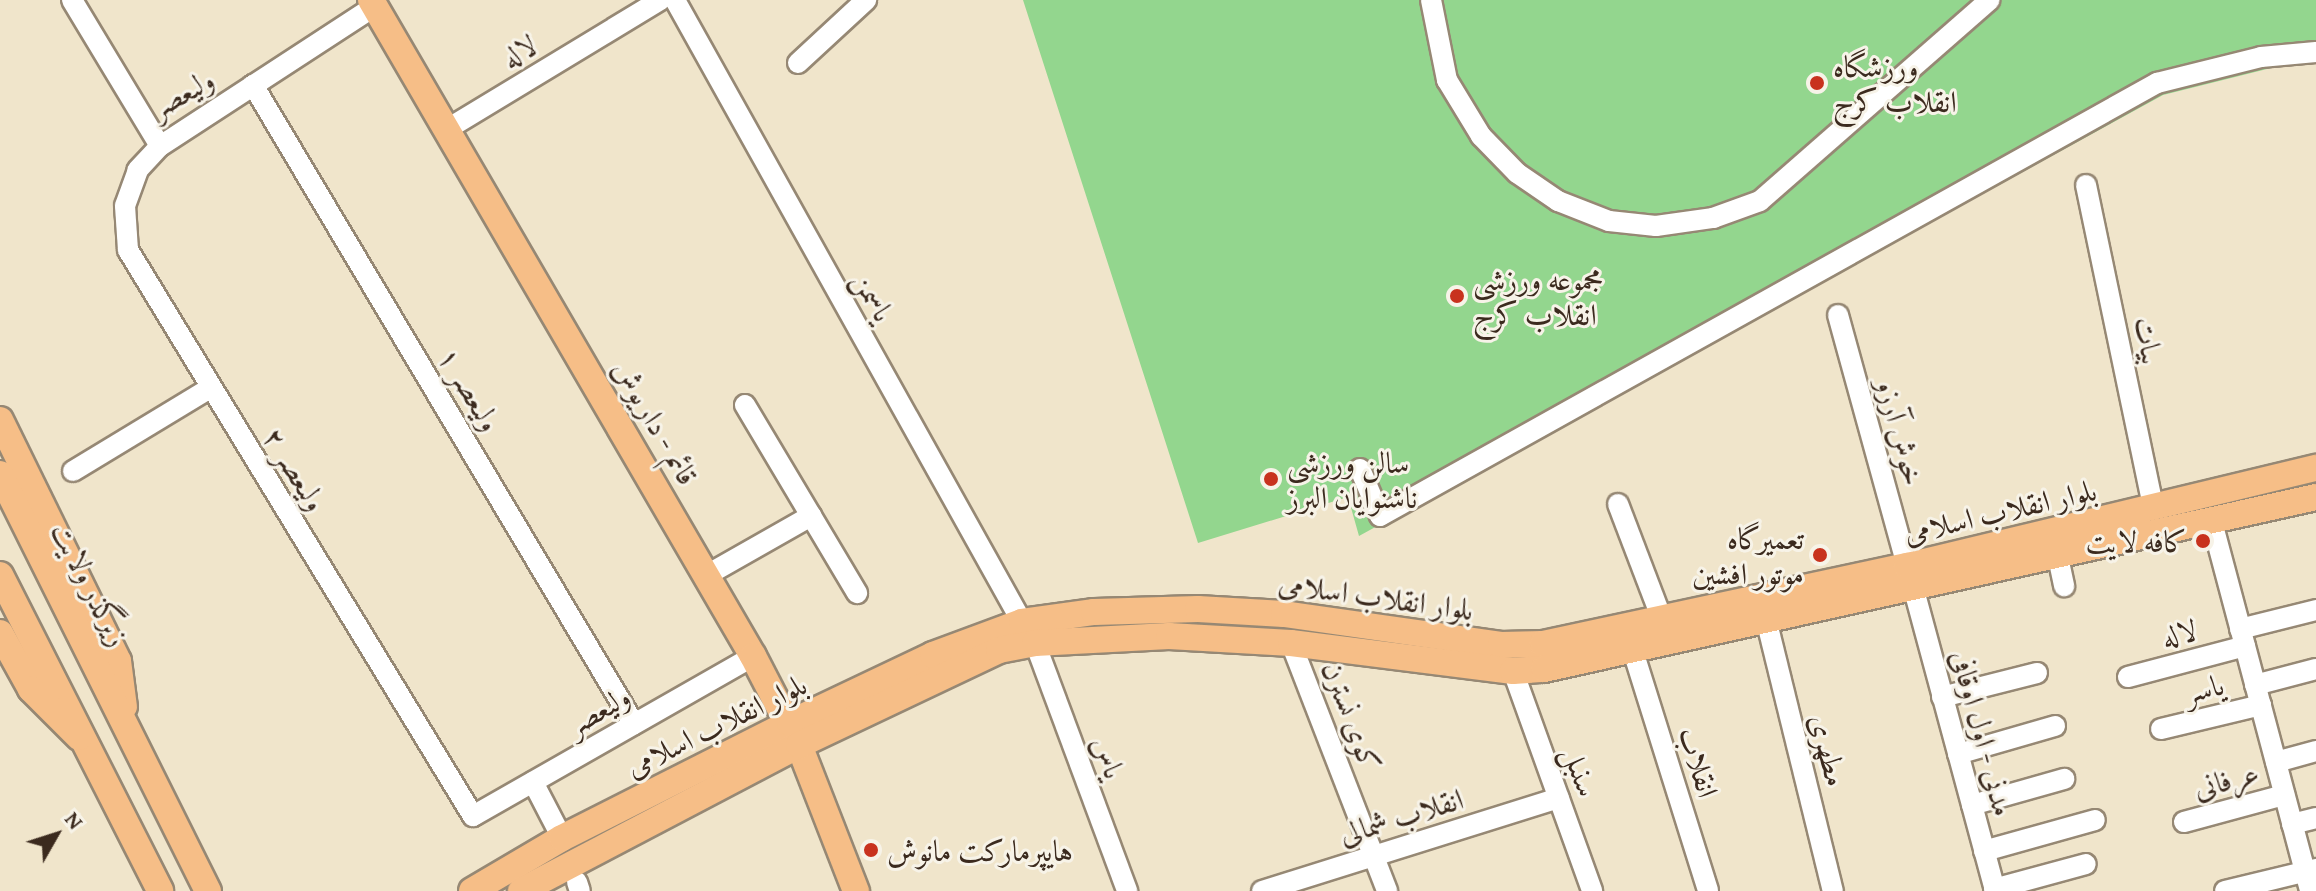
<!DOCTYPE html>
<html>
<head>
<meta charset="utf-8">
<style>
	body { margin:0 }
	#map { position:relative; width:2316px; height:891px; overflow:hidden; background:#f0e5cb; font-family:"Gentium Book Plus",Amiri,serif }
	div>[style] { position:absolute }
	.green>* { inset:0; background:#93d68e }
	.roads { filter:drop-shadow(2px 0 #968874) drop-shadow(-2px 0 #968874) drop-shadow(0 2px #968874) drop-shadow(0 -2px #968874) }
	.minor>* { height:20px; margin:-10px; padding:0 10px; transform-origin:10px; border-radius:10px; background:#fff }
	.major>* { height:26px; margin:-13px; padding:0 13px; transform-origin:13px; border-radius:13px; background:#f6be87 }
	.dots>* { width:22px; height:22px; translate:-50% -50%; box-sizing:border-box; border:4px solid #f7f3e8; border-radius:50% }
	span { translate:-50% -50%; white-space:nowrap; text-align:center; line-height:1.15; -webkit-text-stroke:6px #f7f3e8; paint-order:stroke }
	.street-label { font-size:30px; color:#3b2a1e }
	.poi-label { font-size:30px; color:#3b2a1e }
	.left { translate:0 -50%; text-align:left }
	.right { translate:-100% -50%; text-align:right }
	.north { position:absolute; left:16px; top:795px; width:80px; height:80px; -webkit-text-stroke:6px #f7f3e8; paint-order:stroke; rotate:51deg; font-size:22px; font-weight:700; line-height:32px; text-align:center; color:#3b2a1e }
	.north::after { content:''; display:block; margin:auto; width:28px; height:36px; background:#3b2a1e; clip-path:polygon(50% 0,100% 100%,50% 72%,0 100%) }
</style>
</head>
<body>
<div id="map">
	<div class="green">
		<div style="clip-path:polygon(1023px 0,2316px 0,2316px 63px,2283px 65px,2163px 95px,1359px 536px,1348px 497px,1198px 543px)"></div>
	</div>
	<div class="roads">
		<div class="minor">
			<div style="left:72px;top:0;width:170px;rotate:58.9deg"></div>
			<div style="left:675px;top:0;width:712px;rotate:60.84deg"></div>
			<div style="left:1431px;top:0;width:82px;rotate:78.7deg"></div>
			<div style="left:1447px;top:80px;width:66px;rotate:58.7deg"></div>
			<div style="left:1481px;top:136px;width:52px;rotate:45.8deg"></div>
			<div style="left:1517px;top:173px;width:50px;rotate:34.3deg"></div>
			<div style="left:1558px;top:201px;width:55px;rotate:21.4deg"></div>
			<div style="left:1609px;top:221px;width:47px;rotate:6.1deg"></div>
			<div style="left:1656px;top:226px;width:58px;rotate:-8deg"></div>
			<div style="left:1713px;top:218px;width:50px;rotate:-19.9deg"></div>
			<div style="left:1760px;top:201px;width:305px;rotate:-41.2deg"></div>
			<div style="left:375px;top:6px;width:257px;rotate:146.9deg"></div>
			<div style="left:160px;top:146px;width:33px;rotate:133deg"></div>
			<div style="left:138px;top:170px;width:38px;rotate:110deg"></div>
			<div style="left:125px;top:206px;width:44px;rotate:86.1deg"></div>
			<div style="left:128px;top:250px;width:663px;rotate:58.64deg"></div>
			<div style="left:473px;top:816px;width:322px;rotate:-29.7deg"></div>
			<div style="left:798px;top:63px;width:93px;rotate:-42.8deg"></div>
			<div style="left:253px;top:85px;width:744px;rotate:59.19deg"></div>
			<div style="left:449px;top:128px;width:247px;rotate:-31.2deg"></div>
			<div style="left:2086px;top:185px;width:329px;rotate:78.2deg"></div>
			<div style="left:1838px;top:315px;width:260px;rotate:74.6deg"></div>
			<div style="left:745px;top:405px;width:219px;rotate:59.2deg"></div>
			<div style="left:1360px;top:469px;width:51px;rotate:66.9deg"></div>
			<div style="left:1380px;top:516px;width:890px;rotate:-29.13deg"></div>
			<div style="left:2157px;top:83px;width:107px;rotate:-14deg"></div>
			<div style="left:2261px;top:57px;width:55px;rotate:-5.2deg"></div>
			<div style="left:73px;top:471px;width:160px;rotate:-31.2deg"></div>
			<div style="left:1618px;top:504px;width:123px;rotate:69.1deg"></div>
			<div style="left:2212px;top:522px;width:382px;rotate:75.1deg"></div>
			<div style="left:2058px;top:557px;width:30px;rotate:78deg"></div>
			<div style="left:707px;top:575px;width:120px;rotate:-29.6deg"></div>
			<div style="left:1914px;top:590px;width:312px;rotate:74.9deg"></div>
			<div style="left:1767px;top:623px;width:276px;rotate:76.2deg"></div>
			<div style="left:2240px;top:629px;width:78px;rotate:-14deg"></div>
			<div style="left:1035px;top:643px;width:265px;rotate:69.6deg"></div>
			<div style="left:1291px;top:643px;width:266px;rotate:68.8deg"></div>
			<div style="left:1633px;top:651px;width:251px;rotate:72.6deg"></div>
			<div style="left:1513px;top:671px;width:234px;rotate:70.2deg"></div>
			<div style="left:2128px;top:677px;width:121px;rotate:-14.8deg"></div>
			<div style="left:2255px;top:685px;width:63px;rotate:-14.7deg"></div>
			<div style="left:1942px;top:697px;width:98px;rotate:-14.2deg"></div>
			<div style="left:2161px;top:729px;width:103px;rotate:-13.5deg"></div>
			<div style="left:1958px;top:754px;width:101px;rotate:-16.1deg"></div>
			<div style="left:2276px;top:762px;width:41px;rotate:-15.4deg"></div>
			<div style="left:533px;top:782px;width:63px;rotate:62.6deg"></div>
			<div style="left:1972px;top:805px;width:96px;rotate:-15.8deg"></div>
			<div style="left:2184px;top:822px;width:104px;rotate:-15.1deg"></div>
			<div style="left:2292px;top:824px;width:25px;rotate:-14deg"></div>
			<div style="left:1984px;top:851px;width:115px;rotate:-15.6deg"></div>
			<div style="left:577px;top:882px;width:9px;rotate:72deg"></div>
			<div style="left:1994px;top:889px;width:95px;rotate:-15.2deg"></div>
			<div style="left:1262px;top:891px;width:311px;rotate:-17.4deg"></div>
			<div style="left:2225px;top:891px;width:94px;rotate:-13.6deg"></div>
		</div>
		<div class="major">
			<div style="left:371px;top:0;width:759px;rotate:59.79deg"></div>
			<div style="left:753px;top:656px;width:100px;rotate:62.7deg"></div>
			<div style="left:799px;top:745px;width:157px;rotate:68.7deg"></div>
			<div style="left:0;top:420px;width:268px;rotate:63.9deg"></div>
			<div style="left:118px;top:661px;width:46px;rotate:82.6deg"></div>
			<div style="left:0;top:474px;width:466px;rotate:63.5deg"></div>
			<div style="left:0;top:575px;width:354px;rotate:63.1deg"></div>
			<div style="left:0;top:633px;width:64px;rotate:61deg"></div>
			<div style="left:31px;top:689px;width:68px;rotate:45deg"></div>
			<div style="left:472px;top:891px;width:104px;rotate:-30.5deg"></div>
			<div style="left:562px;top:838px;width:255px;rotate:-26.8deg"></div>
			<div style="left:790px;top:723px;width:158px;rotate:-25.4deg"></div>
			<div style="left:933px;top:655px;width:95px;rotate:-20.3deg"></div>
			<div style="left:1022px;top:622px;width:73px;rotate:-7.9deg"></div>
			<div style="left:1094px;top:612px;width:104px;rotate:-1.7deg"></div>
			<div style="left:1198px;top:609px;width:86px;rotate:3.3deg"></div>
			<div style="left:1284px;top:614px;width:219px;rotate:8.1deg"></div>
			<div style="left:1501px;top:645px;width:42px;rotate:-1.4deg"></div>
			<div style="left:1543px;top:644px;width:372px;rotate:-12.1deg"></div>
			<div style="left:1907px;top:566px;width:421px;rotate:-13.5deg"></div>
			<div style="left:521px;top:891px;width:314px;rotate:-27.7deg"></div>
			<div style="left:799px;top:745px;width:221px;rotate:-25.4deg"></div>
			<div style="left:999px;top:650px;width:37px;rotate:-11deg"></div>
			<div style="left:1035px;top:643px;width:134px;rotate:-3deg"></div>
			<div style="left:1169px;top:636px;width:122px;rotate:3.3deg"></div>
			<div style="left:1291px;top:643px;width:224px;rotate:7.2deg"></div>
			<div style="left:1513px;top:671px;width:31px;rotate:-4deg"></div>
			<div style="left:1544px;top:669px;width:791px;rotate:-12.56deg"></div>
		</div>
	</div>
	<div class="dots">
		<div style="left:1817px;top:83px;background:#c8321e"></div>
		<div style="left:1457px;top:296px;background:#c8321e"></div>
		<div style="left:1271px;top:479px;background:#c8321e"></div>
		<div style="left:2203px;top:541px;background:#c8321e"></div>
		<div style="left:1820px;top:555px;background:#c8321e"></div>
		<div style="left:871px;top:850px;background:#c8321e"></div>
	</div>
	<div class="street-label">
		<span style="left:519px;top:51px;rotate:-31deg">لاله</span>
		<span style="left:182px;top:93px;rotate:-29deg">ولیعصر</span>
		<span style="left:874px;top:296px;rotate:61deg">یاسمن</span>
		<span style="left:2149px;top:340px;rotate:78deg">بیات</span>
		<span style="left:470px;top:389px;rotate:59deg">ولیعصر ۱</span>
		<span style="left:656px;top:422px;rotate:60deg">قائم - داریوش</span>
		<span style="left:1901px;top:432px;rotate:75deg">خوش آرزو</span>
		<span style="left:295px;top:469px;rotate:58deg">ولیعصر ۲</span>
		<span style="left:2000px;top:511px;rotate:-13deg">بلوار انقلاب اسلامی</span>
		<span style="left:91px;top:584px;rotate:63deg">زیرگذر ولایت</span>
		<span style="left:1376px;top:596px;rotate:8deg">بلوار انقلاب اسلامی</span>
		<span style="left:2179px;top:633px;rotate:-15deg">لاله</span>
		<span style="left:2204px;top:688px;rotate:-14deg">یاسر</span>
		<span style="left:598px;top:710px;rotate:-30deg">ولیعصر</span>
		<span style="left:1352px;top:716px;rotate:69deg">کوی نسترن</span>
		<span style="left:716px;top:725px;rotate:-26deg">بلوار انقلاب اسلامی</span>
		<span style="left:1983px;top:733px;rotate:75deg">مدنی - اول اوقافی</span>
		<span style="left:1829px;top:750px;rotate:76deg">مطهری</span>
		<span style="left:1109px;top:757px;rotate:70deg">یاس</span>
		<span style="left:1699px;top:762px;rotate:73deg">انقلاب</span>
		<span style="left:1581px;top:771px;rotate:70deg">سنبل</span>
		<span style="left:2226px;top:780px;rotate:-15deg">عرفانی</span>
		<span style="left:1401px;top:816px;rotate:-17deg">انقلاب شمالی</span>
	</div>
	<div class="poi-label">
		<span class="left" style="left:1833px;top:83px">ورزشگاه<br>انقلاب کرج</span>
		<span class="left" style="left:1473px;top:296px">مجموعه ورزشی<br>انقلاب کرج</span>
		<span class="left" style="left:1287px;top:479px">سالن ورزشی<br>ناشنوایان البرز</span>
		<span class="right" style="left:1804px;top:555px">تعمیرگاه<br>موتور افشین</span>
		<span class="right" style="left:2187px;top:541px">کافه لایت</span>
		<span class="left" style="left:887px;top:850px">هایپرمارکت مانوش</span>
	</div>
	<div class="north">N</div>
</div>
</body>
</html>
